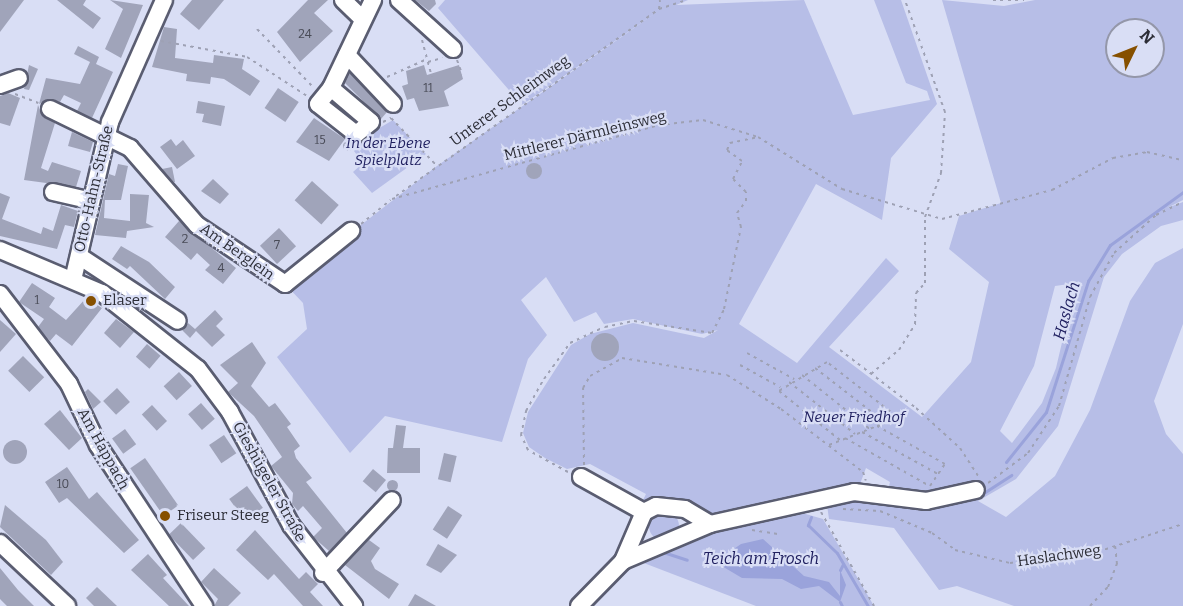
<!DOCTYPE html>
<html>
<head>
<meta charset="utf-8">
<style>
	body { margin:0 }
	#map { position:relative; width:1183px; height:606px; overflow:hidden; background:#d9def5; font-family:Bitter,serif }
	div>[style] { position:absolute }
	.green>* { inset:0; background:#b7bee7 }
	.round { border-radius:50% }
	.water>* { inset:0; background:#9aa3db }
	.stream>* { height:3px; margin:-1.5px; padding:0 1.5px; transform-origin:1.5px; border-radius:1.5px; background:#9aa3db }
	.building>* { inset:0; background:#a0a4ba; transform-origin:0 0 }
	.path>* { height:2px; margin-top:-1px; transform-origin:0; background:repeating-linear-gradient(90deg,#9ea1b4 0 3px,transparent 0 7.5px) }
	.roads { filter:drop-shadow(2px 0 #5a5d71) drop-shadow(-2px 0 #5a5d71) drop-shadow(0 2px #5a5d71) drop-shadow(0 -2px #5a5d71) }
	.minor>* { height:16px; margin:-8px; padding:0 8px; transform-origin:8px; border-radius:8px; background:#fff }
	.dots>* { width:16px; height:16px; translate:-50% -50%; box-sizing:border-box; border:3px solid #d9def5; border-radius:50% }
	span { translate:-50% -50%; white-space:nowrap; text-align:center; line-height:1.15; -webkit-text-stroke:4.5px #d9def5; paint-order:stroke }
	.number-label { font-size:12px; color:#494b57 }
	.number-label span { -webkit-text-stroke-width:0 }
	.street-label { font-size:15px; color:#2c2d36 }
	.park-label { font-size:15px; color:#1f1f5f; font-style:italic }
	.poi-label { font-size:15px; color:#2c2d36 }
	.left { translate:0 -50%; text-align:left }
	.water-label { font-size:16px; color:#202060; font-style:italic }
	.north { position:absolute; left:1105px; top:18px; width:60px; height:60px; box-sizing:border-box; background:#d9def5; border:2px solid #9497a9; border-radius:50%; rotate:47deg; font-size:16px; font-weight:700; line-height:24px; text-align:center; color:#2c2d36 }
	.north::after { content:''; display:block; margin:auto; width:21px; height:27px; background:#865000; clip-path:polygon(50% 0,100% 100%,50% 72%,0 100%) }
</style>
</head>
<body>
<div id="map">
	<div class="green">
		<div style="clip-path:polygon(evenodd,445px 0,688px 0,676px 5px,804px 0,853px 115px,930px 100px,927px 91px,906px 83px,874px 0,901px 0,937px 104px,891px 158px,882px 220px,816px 184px,739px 324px,797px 363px,886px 258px,899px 271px,829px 347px,922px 417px,971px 362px,989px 282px,949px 249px,959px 216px,1001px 203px,942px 0,1004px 6px,1035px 0,1183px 0,1183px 200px,1167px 208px,1183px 202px,1183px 220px,1161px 226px,1122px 254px,1104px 277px,1058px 426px,1016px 479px,978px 501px,1006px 517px,1055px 476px,1090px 410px,1130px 301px,1155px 263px,1183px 248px,1183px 324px,1154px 401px,1166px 434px,1183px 454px,1183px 606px,1014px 606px,957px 586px,939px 590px,894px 528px,829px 519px,827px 505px,849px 496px,937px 495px,888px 490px,890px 482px,866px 468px,860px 484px,711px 520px,641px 504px,646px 494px,590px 464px,567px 469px,545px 458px,529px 447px,523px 433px,528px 412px,571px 345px,590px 334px,633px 323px,704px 338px,718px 330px,702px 334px,633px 319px,604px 324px,596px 312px,574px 322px,546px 277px,521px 300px,547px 335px,528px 359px,502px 442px,385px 416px,350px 453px,277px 357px,307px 329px,303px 303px,285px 284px,437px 166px,660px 10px,522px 105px,438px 8px,445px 0,1117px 30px,1153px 30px,1153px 66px,1117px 66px,1117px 30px,445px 0,1076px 283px,1056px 368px,1042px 403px,1012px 443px,1000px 431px,1034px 366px,1055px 286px,1076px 283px)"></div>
		<div style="clip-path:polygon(393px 120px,426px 154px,372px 193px,353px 172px,363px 163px,354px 151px,366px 136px)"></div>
		<div style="clip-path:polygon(792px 510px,823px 519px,874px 606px,756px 606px,636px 560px,716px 528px)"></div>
		<div class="round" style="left:649px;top:511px;width:30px;height:30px"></div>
	</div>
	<div class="water">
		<div style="clip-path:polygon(763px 539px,804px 576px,829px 582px,840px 596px,840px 570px,846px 585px,840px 602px,819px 586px,801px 589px,782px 579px,742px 578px,715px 562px,741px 544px)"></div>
	</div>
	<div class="stream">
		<div style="left:1006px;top:462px;width:64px;rotate:-51.3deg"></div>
		<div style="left:1046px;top:412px;width:138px;rotate:-72.2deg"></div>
		<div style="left:1088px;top:281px;width:42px;rotate:-58.6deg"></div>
		<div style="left:1110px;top:245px;width:90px;rotate:-36deg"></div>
		<div style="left:982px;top:494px;width:35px;rotate:-33deg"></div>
		<div style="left:936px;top:507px;width:27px;rotate:-13deg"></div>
		<div style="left:811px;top:517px;width:9px;rotate:111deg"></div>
		<div style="left:808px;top:525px;width:40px;rotate:44deg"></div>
		<div style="left:837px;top:553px;width:61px;rotate:59.7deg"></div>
		<div style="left:663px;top:552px;width:25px;rotate:18deg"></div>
		<div style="left:706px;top:562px;width:9px"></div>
		<div style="left:840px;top:570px;width:7px;rotate:-63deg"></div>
		<div style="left:840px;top:602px;width:4px;rotate:63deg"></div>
	</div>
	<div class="building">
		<div style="clip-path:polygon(0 0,24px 0,0 32px)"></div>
		<div style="clip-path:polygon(57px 0,86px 0,83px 5px,101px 18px,93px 29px)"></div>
		<div style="clip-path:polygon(110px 0,143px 5px,121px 58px,105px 49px,123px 9px)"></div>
		<div style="clip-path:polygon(192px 0,224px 0,199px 30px,180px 14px)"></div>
		<div style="clip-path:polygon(308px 0,328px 0,314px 13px,333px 31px,300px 62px,277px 32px)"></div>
		<div style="clip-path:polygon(415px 0,435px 0,436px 4px,429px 11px)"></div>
		<div style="clip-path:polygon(164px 27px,177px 29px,175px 58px,213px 63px,214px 55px,244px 59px,242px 69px,260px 81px,250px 96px,224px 79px,211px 77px,210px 84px,186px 81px,187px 74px,152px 67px)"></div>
		<div style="clip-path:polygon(78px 46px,99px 57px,96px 64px,113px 72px,92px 118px,77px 111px,81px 103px,64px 95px,60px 102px,49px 99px,39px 104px,46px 78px,80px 84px,90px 62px,74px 54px)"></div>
		<div style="clip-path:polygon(29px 65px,38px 69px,29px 90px,24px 89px)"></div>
		<div style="clip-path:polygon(424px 65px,427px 75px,459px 65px,463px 79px,444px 91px,449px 106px,419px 111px,414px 98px,407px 100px,402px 86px,408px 84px,406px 71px)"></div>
		<div style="clip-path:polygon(350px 73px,387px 112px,381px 119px,345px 83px)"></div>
		<div style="left:278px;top:88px;width:25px;height:24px;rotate:34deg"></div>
		<div style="clip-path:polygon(8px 93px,20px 98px,10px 126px,0 123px,0 96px)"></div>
		<div style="clip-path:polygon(198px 101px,225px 106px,221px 126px,202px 122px,204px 114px,196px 113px)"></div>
		<div style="clip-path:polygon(38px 105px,42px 115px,55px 123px,41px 168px,48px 171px,52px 162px,81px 171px,76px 187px,24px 180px)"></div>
		<div style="clip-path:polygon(314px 118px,345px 139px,329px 161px,296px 142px)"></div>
		<div style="clip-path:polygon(72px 132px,93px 142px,90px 152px,68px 146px)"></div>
		<div style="clip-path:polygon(171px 139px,176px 146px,183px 140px,195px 156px,177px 169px,160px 147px)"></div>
		<div class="round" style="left:343px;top:141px;width:10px;height:10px"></div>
		<div class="round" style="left:526px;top:163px;width:16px;height:16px"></div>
		<div style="clip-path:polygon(118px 164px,128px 166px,121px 200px,105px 200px,104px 218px,130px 221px,130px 194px,149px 195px,146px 223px,154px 227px,127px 231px,126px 238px,95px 235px,109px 174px,115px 176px)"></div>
		<div style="clip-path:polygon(172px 167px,175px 182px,174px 182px,162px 169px)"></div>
		<div style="clip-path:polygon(213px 179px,229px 194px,220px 204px,201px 191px)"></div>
		<div style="left:312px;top:181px;width:36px;height:26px;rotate:42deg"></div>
		<div style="clip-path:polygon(0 193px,10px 197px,2px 219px,41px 234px,43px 227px,53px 231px,61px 205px,78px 211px,74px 227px,65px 225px,57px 249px,0 236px)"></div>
		<div style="clip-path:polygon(179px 221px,236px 268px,223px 284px,205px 270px,210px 265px,197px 253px,191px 260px,165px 237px)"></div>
		<div style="left:279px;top:228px;width:25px;height:26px;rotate:47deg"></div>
		<div style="clip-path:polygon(121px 246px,149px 262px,175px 287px,165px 299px,130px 266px,127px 269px,112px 259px)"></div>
		<div style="clip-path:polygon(32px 283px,55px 298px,49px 307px,66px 320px,86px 298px,102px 308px,72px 346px,56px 334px,50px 341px,38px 327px,44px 319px,19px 302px)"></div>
		<div style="clip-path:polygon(215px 310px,223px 319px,216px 326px,225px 335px,212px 347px,196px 331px,190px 338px,182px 330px,188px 323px,195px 329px)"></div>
		<div style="clip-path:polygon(116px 319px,134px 332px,120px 348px,104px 333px)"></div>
		<div style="clip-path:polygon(0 320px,16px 334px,0 352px)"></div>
		<div class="round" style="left:591px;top:333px;width:28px;height:28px"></div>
		<div style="clip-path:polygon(252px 342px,266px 363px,251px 386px,269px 407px,275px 403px,291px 424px,287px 427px,300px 446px,294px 451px,296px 458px,312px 478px,306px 482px,347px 533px,329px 551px,313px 537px,322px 528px,303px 506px,298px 511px,292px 504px,293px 493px,271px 466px,282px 457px,254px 416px,228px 392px,238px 383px,220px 365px)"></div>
		<div style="left:147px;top:344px;width:18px;height:17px;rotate:41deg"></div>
		<div style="left:23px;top:356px;width:30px;height:21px;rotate:45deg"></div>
		<div style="left:179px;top:372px;width:19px;height:21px;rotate:47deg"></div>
		<div style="left:117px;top:388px;width:19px;height:19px;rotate:47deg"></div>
		<div style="clip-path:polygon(88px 389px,101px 402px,93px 409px,85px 392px)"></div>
		<div style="left:201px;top:403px;width:21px;height:17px;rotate:49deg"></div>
		<div style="left:152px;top:405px;width:22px;height:14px;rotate:47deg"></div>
		<div style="clip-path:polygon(60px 410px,82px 438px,69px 450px,44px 424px)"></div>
		<div style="clip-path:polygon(396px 425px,406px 426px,403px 448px,420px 448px,420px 473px,387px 473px,388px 448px,393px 448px)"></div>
		<div style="left:125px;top:429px;width:19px;height:16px;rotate:54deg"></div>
		<div style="left:224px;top:435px;width:22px;height:18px;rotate:56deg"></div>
		<div class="round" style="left:3px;top:440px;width:24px;height:24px"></div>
		<div style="left:444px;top:453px;width:13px;height:27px;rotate:13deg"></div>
		<div style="left:145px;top:458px;width:58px;height:18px;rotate:55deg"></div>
		<div style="clip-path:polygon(67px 467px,89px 499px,97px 492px,139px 540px,124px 553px,67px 498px,59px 503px,45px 482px)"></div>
		<div style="left:373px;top:469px;width:17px;height:16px;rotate:40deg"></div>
		<div class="round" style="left:386.5px;top:479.5px;width:11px;height:11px"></div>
		<div style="left:247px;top:486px;width:27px;height:22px;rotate:54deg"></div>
		<div style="clip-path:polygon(5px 505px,46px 540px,63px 562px,51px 575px,0 527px)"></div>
		<div style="left:448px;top:506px;width:17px;height:28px;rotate:33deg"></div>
		<div style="left:181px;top:523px;width:35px;height:17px;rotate:46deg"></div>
		<div style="clip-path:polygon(255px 530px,299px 579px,306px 572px,318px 584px,310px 592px,323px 606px,303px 606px,274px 574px,268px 580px,236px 550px)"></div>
		<div style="clip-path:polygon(369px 540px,380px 548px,371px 561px,375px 569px,399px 584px,389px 599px,345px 565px)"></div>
		<div style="clip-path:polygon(438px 544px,457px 555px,441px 573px,426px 565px)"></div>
		<div style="clip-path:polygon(148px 554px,167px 575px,163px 578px,189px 606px,169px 606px,131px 570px)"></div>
		<div style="clip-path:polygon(0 568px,18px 590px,34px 606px,7px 606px,0 599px)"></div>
		<div style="clip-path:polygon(214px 568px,241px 593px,228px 606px,214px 606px,218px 599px,201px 582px)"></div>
		<div style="clip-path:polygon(97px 587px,117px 606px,94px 606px,86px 598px)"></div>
		<div style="clip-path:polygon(415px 594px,436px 606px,408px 606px)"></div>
	</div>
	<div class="path">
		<div style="left:993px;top:0;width:31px"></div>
		<div style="left:659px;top:9px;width:9px;rotate:-84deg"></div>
		<div style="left:257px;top:29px;width:81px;rotate:46deg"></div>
		<div style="left:422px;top:40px;width:38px;rotate:75deg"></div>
		<div style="left:161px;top:41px;width:87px;rotate:10.5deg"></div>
		<div style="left:247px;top:57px;width:72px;rotate:33deg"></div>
		<div style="left:457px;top:60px;width:15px;rotate:70deg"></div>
		<div style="left:428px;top:62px;width:15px;rotate:-16deg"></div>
		<div style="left:387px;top:77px;width:44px;rotate:-24.2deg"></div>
		<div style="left:15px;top:94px;width:25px;rotate:21deg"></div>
		<div style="left:383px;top:122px;width:9px;rotate:-27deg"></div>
		<div style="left:391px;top:118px;width:66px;rotate:46.2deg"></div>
		<div style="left:396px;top:196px;width:323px;rotate:-35.4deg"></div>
		<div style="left:659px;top:9px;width:29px;rotate:-18deg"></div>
		<div style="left:392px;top:199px;width:277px;rotate:-15.5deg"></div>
		<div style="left:659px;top:125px;width:44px;rotate:-6.5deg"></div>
		<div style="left:703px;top:120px;width:58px;rotate:17.2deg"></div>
		<div style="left:758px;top:137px;width:99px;rotate:31.8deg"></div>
		<div style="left:842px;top:189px;width:104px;rotate:16.7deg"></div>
		<div style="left:942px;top:219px;width:114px;rotate:-14.8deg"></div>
		<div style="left:1052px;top:190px;width:69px;rotate:-27.7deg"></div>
		<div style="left:1113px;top:158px;width:35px;rotate:-10deg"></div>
		<div style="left:1147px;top:152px;width:37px;rotate:13deg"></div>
		<div style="left:361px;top:224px;width:38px;rotate:-39deg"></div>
		<div style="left:840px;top:350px;width:96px;rotate:37.3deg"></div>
		<div style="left:916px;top:408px;width:59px;rotate:42.3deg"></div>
		<div style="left:960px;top:448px;width:33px;rotate:57deg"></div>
		<div style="left:747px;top:353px;width:54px;rotate:29deg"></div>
		<div style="left:740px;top:365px;width:46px;rotate:28.8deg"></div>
		<div style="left:815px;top:368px;width:90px;rotate:37.8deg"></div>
		<div style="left:871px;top:374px;width:37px;rotate:-41deg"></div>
		<div style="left:899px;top:350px;width:31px;rotate:-58deg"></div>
		<div style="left:915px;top:324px;width:31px;rotate:-88deg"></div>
		<div style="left:916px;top:293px;width:13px;rotate:-48deg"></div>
		<div style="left:925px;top:283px;width:66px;rotate:-90deg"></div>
		<div style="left:925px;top:217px;width:47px;rotate:-70deg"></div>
		<div style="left:941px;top:173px;width:61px;rotate:-86.2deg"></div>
		<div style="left:945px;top:112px;width:119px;rotate:-109.7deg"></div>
		<div style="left:802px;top:375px;width:87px;rotate:38.5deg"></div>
		<div style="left:789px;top:382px;width:84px;rotate:38.2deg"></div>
		<div style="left:862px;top:432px;width:89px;rotate:28.9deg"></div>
		<div style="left:845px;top:438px;width:98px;rotate:29.5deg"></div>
		<div style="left:930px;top:486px;width:27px;rotate:-56deg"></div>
		<div style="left:945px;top:464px;width:78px;rotate:-150.8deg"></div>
		<div style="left:829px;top:445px;width:52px;rotate:-21.6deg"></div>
		<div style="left:877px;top:426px;width:17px;rotate:-21deg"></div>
		<div style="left:893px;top:420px;width:5px;rotate:-53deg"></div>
		<div style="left:896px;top:416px;width:88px;rotate:-142deg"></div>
		<div style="left:827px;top:362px;width:56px;rotate:148.9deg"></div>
		<div style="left:779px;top:391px;width:78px;rotate:38.8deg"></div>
		<div style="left:584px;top:465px;width:77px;rotate:-90.7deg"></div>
		<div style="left:583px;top:388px;width:14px;rotate:-60deg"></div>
		<div style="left:590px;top:376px;width:37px;rotate:-29deg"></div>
		<div style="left:622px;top:358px;width:106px;rotate:9.2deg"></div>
		<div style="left:727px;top:375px;width:64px;rotate:32.2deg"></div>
		<div style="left:781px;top:409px;width:103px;rotate:37.5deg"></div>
		<div style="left:863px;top:472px;width:9px;rotate:72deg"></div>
		<div style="left:568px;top:472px;width:46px;rotate:-151.2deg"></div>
		<div style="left:528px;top:450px;width:17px;rotate:-115deg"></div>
		<div style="left:521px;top:435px;width:25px;rotate:-78deg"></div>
		<div style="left:526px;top:411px;width:37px;rotate:-61deg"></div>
		<div style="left:544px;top:379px;width:44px;rotate:-54.2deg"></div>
		<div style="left:570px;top:343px;width:38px;rotate:-25deg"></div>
		<div style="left:605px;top:327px;width:30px;rotate:-12deg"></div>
		<div style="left:634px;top:321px;width:79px;rotate:8.7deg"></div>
		<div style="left:712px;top:333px;width:27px;rotate:-63deg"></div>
		<div style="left:724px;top:309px;width:84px;rotate:-78.3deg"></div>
		<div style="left:741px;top:227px;width:15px;rotate:-106deg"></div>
		<div style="left:737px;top:213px;width:15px;rotate:-53deg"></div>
		<div style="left:746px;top:201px;width:9px;rotate:-90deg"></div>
		<div style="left:746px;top:192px;width:18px;rotate:-135deg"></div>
		<div style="left:733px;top:179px;width:20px;rotate:-63deg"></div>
		<div style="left:742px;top:161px;width:19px;rotate:-144deg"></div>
		<div style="left:727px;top:150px;width:8px;rotate:-67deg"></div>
		<div style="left:730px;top:143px;width:29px;rotate:-12deg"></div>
		<div style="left:988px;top:483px;width:50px;rotate:-36.9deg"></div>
		<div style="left:1028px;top:453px;width:56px;rotate:-56.6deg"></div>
		<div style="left:1059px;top:406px;width:113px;rotate:-74.1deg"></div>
		<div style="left:1090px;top:297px;width:50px;rotate:-61.4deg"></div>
		<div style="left:1114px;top:253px;width:57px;rotate:-42.1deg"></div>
		<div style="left:1156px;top:215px;width:30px;rotate:-26deg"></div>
		<div style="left:843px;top:509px;width:37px;rotate:3deg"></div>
		<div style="left:880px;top:511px;width:56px;rotate:22.9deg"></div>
		<div style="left:932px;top:533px;width:29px;rotate:36deg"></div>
		<div style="left:955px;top:550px;width:57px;rotate:13.3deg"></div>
		<div style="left:1010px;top:563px;width:81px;rotate:-6.3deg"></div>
		<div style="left:1091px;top:554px;width:97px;rotate:-18.1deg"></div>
		<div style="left:821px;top:512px;width:108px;rotate:60.6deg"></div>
		<div style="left:752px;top:530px;width:26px;rotate:9deg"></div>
		<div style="left:1090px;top:606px;width:26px;rotate:-47deg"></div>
		<div style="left:1108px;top:587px;width:25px;rotate:-69deg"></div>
		<div style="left:1117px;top:564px;width:18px;rotate:-96deg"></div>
	</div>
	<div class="roads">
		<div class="minor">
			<div style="left:343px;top:0;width:28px;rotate:44deg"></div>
			<div style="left:399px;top:0;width:73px;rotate:42.2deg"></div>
			<div style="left:347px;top:55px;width:67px;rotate:46.8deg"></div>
			<div style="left:0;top:85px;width:20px;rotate:-20deg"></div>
			<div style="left:331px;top:88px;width:52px;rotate:40.4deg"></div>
			<div style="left:371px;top:122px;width:19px;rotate:141deg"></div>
			<div style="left:356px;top:134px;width:48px;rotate:-141.7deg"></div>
			<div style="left:318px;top:104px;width:21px;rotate:-51deg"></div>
			<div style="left:331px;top:88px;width:98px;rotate:-64.5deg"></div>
			<div style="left:50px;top:109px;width:89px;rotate:26deg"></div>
			<div style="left:130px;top:148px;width:102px;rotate:49deg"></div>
			<div style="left:197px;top:225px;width:106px;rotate:33.8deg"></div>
			<div style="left:285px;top:284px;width:85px;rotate:-38.8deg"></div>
			<div style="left:53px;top:192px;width:39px;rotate:13deg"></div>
			<div style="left:0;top:250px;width:111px;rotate:22.9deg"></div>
			<div style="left:102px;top:293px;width:122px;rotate:38.4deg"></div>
			<div style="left:198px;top:369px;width:54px;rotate:53.3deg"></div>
			<div style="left:230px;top:412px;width:128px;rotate:61.6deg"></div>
			<div style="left:291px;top:525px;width:103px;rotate:52.1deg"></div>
			<div style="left:79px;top:256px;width:118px;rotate:33.3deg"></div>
			<div style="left:73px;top:280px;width:162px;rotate:-76.8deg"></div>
			<div style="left:110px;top:122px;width:133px;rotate:-66.1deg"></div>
			<div style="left:0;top:294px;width:113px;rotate:52.5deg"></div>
			<div style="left:69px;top:384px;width:68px;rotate:64.6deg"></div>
			<div style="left:98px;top:445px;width:193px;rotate:56.6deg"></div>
			<div style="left:581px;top:477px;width:72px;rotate:29.1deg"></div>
			<div style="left:0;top:543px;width:92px;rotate:43.2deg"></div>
			<div style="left:623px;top:561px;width:53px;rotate:-66.8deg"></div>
			<div style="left:644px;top:512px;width:13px;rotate:-27deg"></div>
			<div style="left:656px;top:506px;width:29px;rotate:6deg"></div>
			<div style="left:685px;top:509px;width:29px;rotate:31deg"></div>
			<div style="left:323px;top:573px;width:100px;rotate:-46.6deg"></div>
			<div style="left:579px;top:606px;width:63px;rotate:-45.6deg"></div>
			<div style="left:623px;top:561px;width:95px;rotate:-23deg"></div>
			<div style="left:710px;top:524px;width:148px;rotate:-12.5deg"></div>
			<div style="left:854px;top:492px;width:73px;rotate:7.1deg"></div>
			<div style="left:926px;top:501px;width:51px;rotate:-12.4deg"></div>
		</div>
	</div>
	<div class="dots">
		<div style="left:91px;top:301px;background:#865000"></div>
		<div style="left:165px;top:516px;background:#865000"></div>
	</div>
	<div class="number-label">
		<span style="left:305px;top:35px">24</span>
		<span style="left:428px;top:89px">11</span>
		<span style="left:320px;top:141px">15</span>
		<span style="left:185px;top:240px">2</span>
		<span style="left:277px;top:246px">7</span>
		<span style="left:221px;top:269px">4</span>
		<span style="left:37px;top:301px">1</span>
		<span style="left:63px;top:485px">10</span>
	</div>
	<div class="street-label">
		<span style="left:510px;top:101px;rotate:-36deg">Unterer Schleimweg</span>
		<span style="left:585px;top:136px;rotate:-14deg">Mittlerer Därmleinsweg</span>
		<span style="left:94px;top:189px;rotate:-77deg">Otto-Hahn-Straße</span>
		<span style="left:237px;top:252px;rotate:35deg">Am Berglein</span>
		<span style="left:103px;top:449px;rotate:61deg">Am Happach</span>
		<span style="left:269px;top:482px;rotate:61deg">Gieshügeler Straße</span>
		<span style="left:1059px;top:556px;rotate:-8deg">Haslachweg</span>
	</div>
	<div class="park-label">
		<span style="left:388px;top:152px">In der Ebene<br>Spielplatz</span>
		<span style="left:854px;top:418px">Neuer Friedhof</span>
	</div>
	<div class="poi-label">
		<span class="left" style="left:103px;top:301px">Elaser</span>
		<span class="left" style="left:177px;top:516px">Friseur Steeg</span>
	</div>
	<div class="water-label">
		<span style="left:1067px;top:311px;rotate:-74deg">Haslach</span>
		<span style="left:761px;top:559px">Teich am Frosch</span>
	</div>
	<div class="north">N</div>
</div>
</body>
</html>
